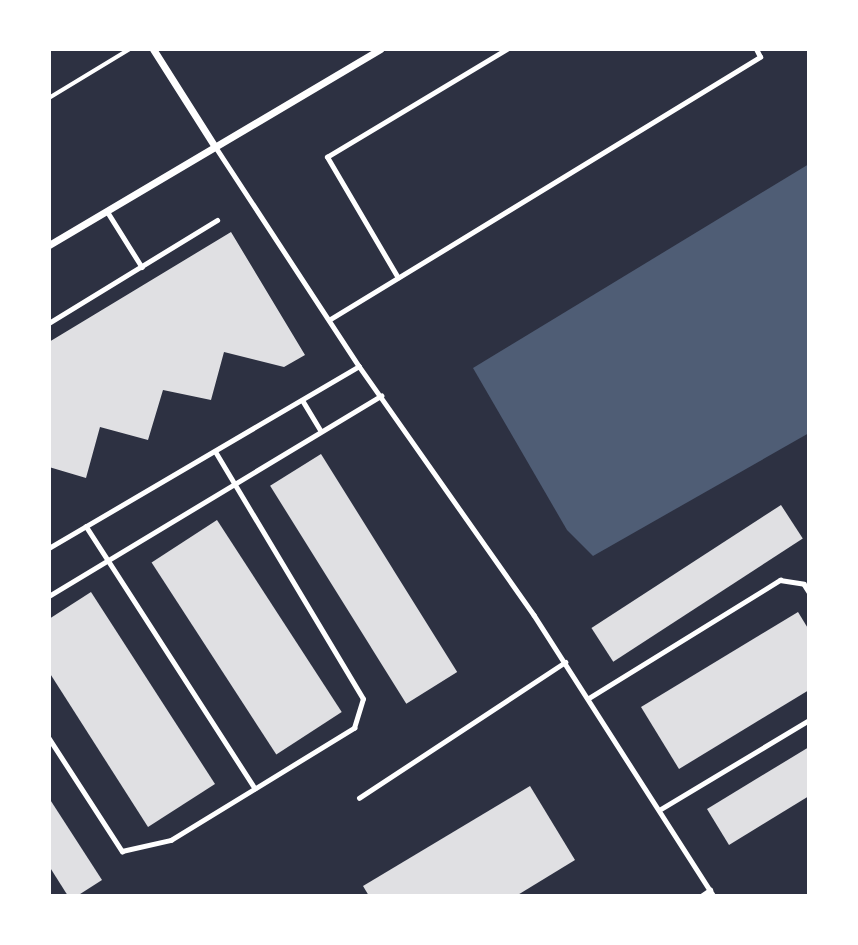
<!DOCTYPE html>
<html>
<head>
<meta charset="utf-8">
<style>
	body { margin:0 }
	#map { position:relative; width:858px; height:945px; overflow:hidden; background:#2d3142; font-family:"Fira Sans Condensed",sans-serif }
	div>[style] { position:absolute }
	.water>* { inset:0; background:#4f5d75 }
	.building>* { inset:0; background:#e0e0e3; transform-origin:0 0 }
	.path>* { height:3.5px; margin:-1.75px; padding:0 1.75px; transform-origin:1.75px; border-radius:1.75px; background:#fff }
	.service>* { height:4.5px; margin:-2.25px; padding:0 2.25px; transform-origin:2.25px; border-radius:2.25px; background:#fff }
	.minor>* { height:7px; margin:-3.5px; padding:0 3.5px; transform-origin:3.5px; border-radius:3.5px; background:#fff }
	span { translate:-50% -50%; white-space:nowrap; text-align:center; line-height:1.15; -webkit-text-stroke:7px #fff; paint-order:stroke }
	.frame { position:absolute; inset:0; border:51px solid #fff; pointer-events:none }
</style>
</head>
<body>
<div id="map">
	<div class="water">
		<div style="clip-path:polygon(809px 164px,809px 433px,593px 556px,567px 530px,473px 368px)"></div>
	</div>
	<div class="building">
		<div style="clip-path:polygon(231px 232px,305px 355px,284px 367px,224px 352px,211px 400px,163px 390px,148px 440px,100px 427px,86px 478px,49px 467px,49px 342px)"></div>
		<div style="left:321px;top:454px;width:257px;height:60px;rotate:58deg"></div>
		<div style="left:781px;top:505px;width:40px;height:226px;rotate:57deg"></div>
		<div style="left:217px;top:520px;width:229px;height:78px;rotate:57deg"></div>
		<div style="clip-path:polygon(91px 592px,215px 784px,148px 827px,49px 672px,49px 619px)"></div>
		<div style="clip-path:polygon(798px 612px,809px 630px,809px 690px,679px 769px,641px 707px)"></div>
		<div style="clip-path:polygon(809px 747px,809px 796px,729px 845px,707px 809px)"></div>
		<div style="clip-path:polygon(530px 786px,575px 860px,516px 896px,369px 896px,363px 886px)"></div>
		<div style="clip-path:polygon(49px 798px,102px 880px,77px 896px,68px 896px,49px 866px)"></div>
	</div>
	<div class="path">
		<div style="left:49px;top:98px;width:95px;rotate:-31.2deg"></div>
	</div>
	<div class="service">
		<div style="left:215px;top:146px;width:263px;rotate:56.8deg"></div>
		<div style="left:359px;top:366px;width:304px;rotate:54.9deg"></div>
		<div style="left:534px;top:615px;width:334px;rotate:57.4deg"></div>
		<div style="left:107px;top:211px;width:66px;rotate:58deg"></div>
		<div style="left:398px;top:278px;width:140px;rotate:-120.4deg"></div>
		<div style="left:327px;top:157px;width:210px;rotate:-31deg"></div>
		<div style="left:329px;top:320px;width:505px;rotate:-31.39deg"></div>
		<div style="left:760px;top:57px;width:9px;rotate:-117deg"></div>
		<div style="left:49px;top:323px;width:197px;rotate:-31.5deg"></div>
		<div style="left:303px;top:401px;width:35px;rotate:59deg"></div>
		<div style="left:86px;top:526px;width:312px;rotate:57.2deg"></div>
		<div style="left:49px;top:548px;width:359px;rotate:-30.4deg"></div>
		<div style="left:49px;top:596px;width:388px;rotate:-31.1deg"></div>
		<div style="left:589px;top:698px;width:225px;rotate:-31.7deg"></div>
		<div style="left:780px;top:580px;width:24px;rotate:9deg"></div>
		<div style="left:804px;top:584px;width:9px;rotate:58deg"></div>
		<div style="left:49px;top:738px;width:135px;rotate:57.1deg"></div>
		<div style="left:122px;top:851px;width:50px;rotate:-12.7deg"></div>
		<div style="left:171px;top:840px;width:215px;rotate:-31.5deg"></div>
		<div style="left:354px;top:728px;width:30px;rotate:-73deg"></div>
		<div style="left:363px;top:699px;width:288px;rotate:-120.9deg"></div>
		<div style="left:359px;top:798px;width:247px;rotate:-33.4deg"></div>
		<div style="left:661px;top:809px;width:173px;rotate:-31deg"></div>
		<div style="left:701px;top:896px;width:11px;rotate:-34deg"></div>
	</div>
	<div class="minor">
		<div style="left:153px;top:49px;width:114px;rotate:57.6deg"></div>
		<div style="left:49px;top:245px;width:385px;rotate:-30.6deg"></div>
	</div>
	<div class="frame"></div>
</div>
</body>
</html>
